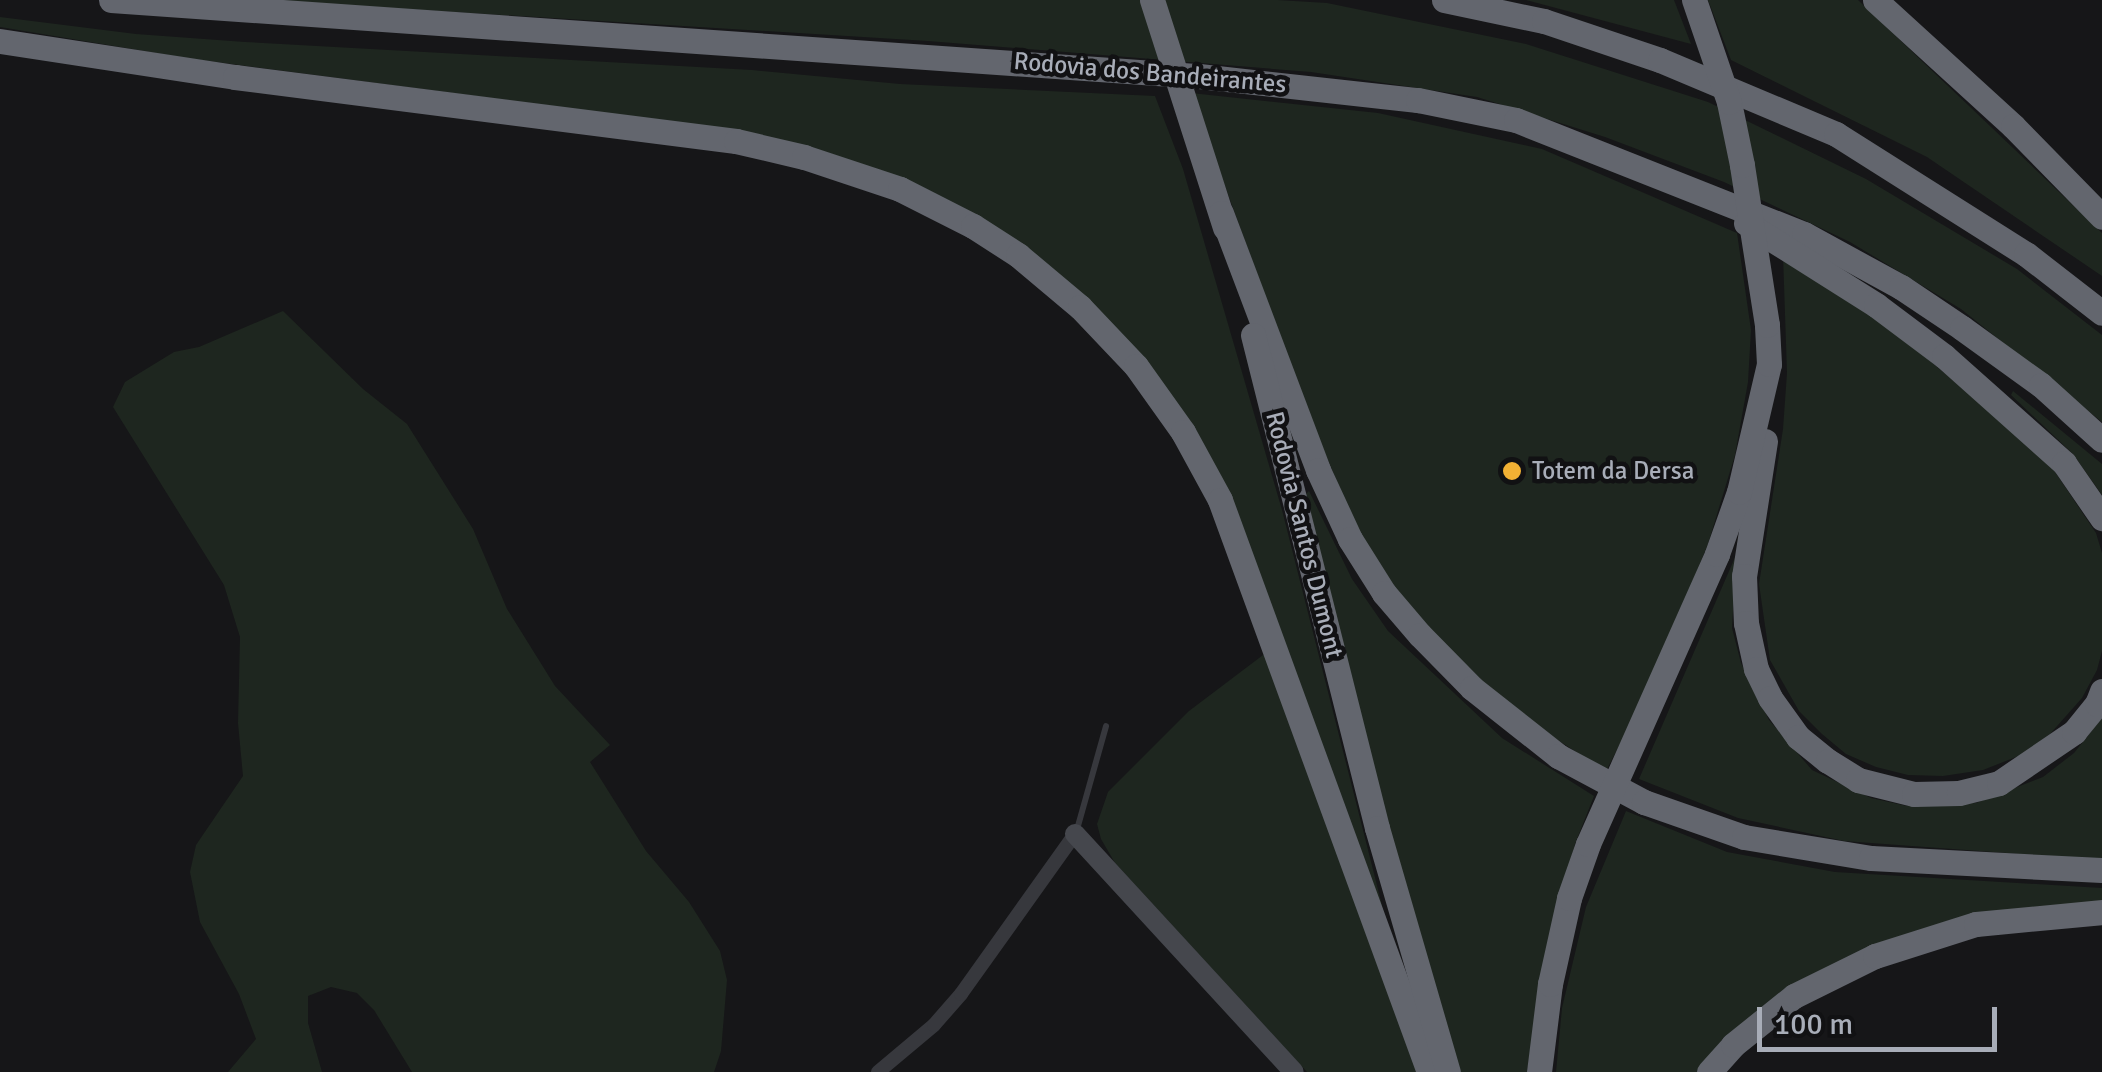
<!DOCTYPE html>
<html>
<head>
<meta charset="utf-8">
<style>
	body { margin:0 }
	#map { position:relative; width:2102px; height:1072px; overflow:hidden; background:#161618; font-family:Signika,sans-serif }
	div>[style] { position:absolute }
	.green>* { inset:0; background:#1e261f }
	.lane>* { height:6px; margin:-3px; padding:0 3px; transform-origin:3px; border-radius:3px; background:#37383d }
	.street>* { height:14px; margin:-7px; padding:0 7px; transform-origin:7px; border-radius:7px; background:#37383d }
	.secondary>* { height:20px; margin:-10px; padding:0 10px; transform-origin:10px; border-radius:10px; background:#45474d }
	.highway>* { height:25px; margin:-12.5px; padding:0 12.5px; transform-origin:12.5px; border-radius:12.5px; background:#63666e }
	.dots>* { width:28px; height:28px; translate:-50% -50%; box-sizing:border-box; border:5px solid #111113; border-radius:50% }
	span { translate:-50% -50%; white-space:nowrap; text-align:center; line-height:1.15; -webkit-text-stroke:9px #111113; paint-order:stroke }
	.street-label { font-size:25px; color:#a8adb8 }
	.poi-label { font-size:25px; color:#a8adb8 }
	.left { translate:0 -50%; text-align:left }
	.scale { position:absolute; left:1757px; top:1007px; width:240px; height:45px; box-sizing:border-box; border:5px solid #a8adb8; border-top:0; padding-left:12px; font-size:30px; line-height:35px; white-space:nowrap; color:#a8adb8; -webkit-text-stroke:8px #111113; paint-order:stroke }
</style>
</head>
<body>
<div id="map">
	<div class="green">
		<div style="clip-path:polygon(258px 0,1277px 0,1327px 3px,1526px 44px,1708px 102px,1866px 179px,2017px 269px,2102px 335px,2102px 422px,1961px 309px,1850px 242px,1724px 182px,1605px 137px,1477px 97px,1311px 72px,928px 41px)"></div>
		<div style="clip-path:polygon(1526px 0,1674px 0,1691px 44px)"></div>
		<div style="clip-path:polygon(1708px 0,1858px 0,2102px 233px,2102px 276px,1927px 157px,1731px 60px)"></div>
		<div style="clip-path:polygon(0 17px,136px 34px,245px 42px,752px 70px,900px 84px,1155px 96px,1183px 169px,1282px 510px,1387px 925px,1211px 458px,1015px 242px,721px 128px,186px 58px,0 27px)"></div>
		<div style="clip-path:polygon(1191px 93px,1378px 113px,1542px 149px,1737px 233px,1751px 330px,1748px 382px,1735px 455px,1708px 544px,1649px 688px,1606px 771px,1542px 730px,1469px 672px,1397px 591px,1355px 525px,1306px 408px)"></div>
		<div style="clip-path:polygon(1783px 255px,1902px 337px,2047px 460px,2096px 533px,2102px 553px,2102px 651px,2097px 670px,2082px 698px,2050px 734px,2021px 755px,1983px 770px,1943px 776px,1908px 775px,1876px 767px,1846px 754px,1822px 734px,1799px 711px,1770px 660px,1759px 584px,1783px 429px,1787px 373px)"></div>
		<div style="clip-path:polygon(283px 311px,363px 389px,407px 424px,473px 529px,507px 609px,555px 686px,610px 745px,590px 762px,646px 851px,689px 902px,720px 951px,727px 980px,721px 1051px,714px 1072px,412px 1072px,374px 1010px,357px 993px,331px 987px,308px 996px,308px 1023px,322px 1072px,228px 1072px,256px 1039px,239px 994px,200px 922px,190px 872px,196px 845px,243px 776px,238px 723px,240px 637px,224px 585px,113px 407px,125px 382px,174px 352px,199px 347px)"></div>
		<div style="clip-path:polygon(2013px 391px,2102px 464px,2102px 495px,2073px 454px,2011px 395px)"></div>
		<div style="clip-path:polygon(1309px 491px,1352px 579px,1388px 631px,1502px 738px,1594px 796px,1575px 844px,1546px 949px,1527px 1072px,1458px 1072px,1407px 898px,1305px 495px)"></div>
		<div style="clip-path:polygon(1736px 555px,1732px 628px,1741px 663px,1769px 720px,1812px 770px,1871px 798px,1907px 806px,1976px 803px,2043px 777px,2074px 753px,2102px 718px,2102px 860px,1844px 841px,1738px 818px,1639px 779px)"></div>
		<div style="clip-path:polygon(1267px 652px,1417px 1072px,1307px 1072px,1115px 863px,1101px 839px,1097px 824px,1108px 792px,1189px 711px)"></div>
		<div style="clip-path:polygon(1626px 811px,1727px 852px,1835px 872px,2102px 888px,2102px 904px,1909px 934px,1697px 1072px,1556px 1072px,1562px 1008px,1586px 907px)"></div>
	</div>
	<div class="lane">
		<div style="left:1076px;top:833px;width:111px;rotate:-74.3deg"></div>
	</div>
	<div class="street">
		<div style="left:878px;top:1072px;width:73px;rotate:-40deg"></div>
		<div style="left:934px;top:1025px;width:41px;rotate:-48.9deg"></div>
		<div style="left:961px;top:994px;width:196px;rotate:-54.5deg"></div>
	</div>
	<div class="secondary">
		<div style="left:1075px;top:834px;width:323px;rotate:47.4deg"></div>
	</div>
	<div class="highway">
		<div style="left:111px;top:0;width:1091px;rotate:4deg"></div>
		<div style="left:1199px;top:76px;width:220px;rotate:6.3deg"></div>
		<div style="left:1418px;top:100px;width:100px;rotate:11.5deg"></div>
		<div style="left:1516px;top:120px;width:310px;rotate:21.6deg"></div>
		<div style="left:1804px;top:234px;width:111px;rotate:28.7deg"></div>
		<div style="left:1901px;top:287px;width:73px;rotate:33.9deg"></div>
		<div style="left:1962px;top:328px;width:97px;rotate:35.8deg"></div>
		<div style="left:2041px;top:385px;width:82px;rotate:42deg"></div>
		<div style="left:1152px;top:0;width:239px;rotate:72.2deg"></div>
		<div style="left:1444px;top:0;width:102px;rotate:11.9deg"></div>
		<div style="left:1544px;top:21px;width:122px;rotate:18.6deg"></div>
		<div style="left:1660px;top:60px;width:191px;rotate:22.8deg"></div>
		<div style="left:1836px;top:134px;width:225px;rotate:32.3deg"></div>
		<div style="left:2026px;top:254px;width:96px;rotate:37.8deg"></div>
		<div style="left:1875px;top:0;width:187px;rotate:42.4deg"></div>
		<div style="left:2013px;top:126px;width:127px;rotate:45.6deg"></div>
		<div style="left:0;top:41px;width:238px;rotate:8.7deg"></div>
		<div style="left:235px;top:77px;width:505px;rotate:7.28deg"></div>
		<div style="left:736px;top:141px;width:70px;rotate:13.2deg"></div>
		<div style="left:804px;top:157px;width:101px;rotate:18.4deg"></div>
		<div style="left:900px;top:189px;width:82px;rotate:26.9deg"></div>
		<div style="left:973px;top:226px;width:54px;rotate:32.8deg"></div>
		<div style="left:1018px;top:255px;width:81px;rotate:40deg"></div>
		<div style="left:1080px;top:307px;width:81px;rotate:46.5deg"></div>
		<div style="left:1136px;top:366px;width:81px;rotate:54.5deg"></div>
		<div style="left:1183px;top:432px;width:77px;rotate:61.4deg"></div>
		<div style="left:1220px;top:500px;width:609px;rotate:69.93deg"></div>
		<div style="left:1221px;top:213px;width:275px;rotate:69.3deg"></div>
		<div style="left:1318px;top:470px;width:76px;rotate:65.1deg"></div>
		<div style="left:1350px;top:539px;width:64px;rotate:57.8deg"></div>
		<div style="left:1384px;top:593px;width:55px;rotate:49.4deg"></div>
		<div style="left:1420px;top:635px;width:74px;rotate:45.5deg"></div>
		<div style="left:1472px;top:688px;width:110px;rotate:38.3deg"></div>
		<div style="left:1558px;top:756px;width:98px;rotate:28.1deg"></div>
		<div style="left:1644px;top:802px;width:106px;rotate:19.3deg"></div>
		<div style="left:1744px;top:837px;width:129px;rotate:9.4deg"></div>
		<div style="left:1871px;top:858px;width:231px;rotate:3deg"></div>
		<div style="left:1746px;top:223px;width:154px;rotate:32.2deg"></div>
		<div style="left:1876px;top:305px;width:85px;rotate:36.9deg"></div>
		<div style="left:1944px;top:356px;width:161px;rotate:41.7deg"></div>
		<div style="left:2064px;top:463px;width:67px;rotate:55.4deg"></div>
		<div style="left:1253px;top:335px;width:508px;rotate:75.88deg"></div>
		<div style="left:1377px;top:828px;width:254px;rotate:73.8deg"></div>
		<div style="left:1765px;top:441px;width:137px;rotate:98.8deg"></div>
		<div style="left:1744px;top:576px;width:47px;rotate:87.6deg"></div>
		<div style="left:1746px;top:623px;width:47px;rotate:77.7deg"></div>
		<div style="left:1756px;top:669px;width:32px;rotate:64deg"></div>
		<div style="left:1770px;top:698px;width:48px;rotate:54.3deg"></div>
		<div style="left:1798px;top:737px;width:38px;rotate:39deg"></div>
		<div style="left:1828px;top:761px;width:36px;rotate:32deg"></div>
		<div style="left:1858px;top:780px;width:58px;rotate:14deg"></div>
		<div style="left:1914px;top:794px;width:45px;rotate:-1.3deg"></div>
		<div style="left:1959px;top:793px;width:41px;rotate:-14deg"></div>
		<div style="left:1999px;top:783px;width:91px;rotate:-34.2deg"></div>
		<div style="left:2074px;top:732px;width:36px;rotate:-51deg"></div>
		<div style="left:2097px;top:704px;width:14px;rotate:-69deg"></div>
		<div style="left:1539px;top:1072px;width:89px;rotate:-82.9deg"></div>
		<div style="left:1550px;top:984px;width:88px;rotate:-77.5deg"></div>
		<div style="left:1569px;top:898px;width:57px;rotate:-70.6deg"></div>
		<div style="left:1588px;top:844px;width:317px;rotate:-66deg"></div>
		<div style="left:1717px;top:554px;width:66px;rotate:-70.5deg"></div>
		<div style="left:1739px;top:492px;width:131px;rotate:-76.8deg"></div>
		<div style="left:1769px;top:364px;width:39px;rotate:-93deg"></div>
		<div style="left:1767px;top:325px;width:162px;rotate:-98.9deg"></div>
		<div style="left:1742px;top:165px;width:64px;rotate:-101.7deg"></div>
		<div style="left:1729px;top:102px;width:108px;rotate:-108.9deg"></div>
		<div style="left:1709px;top:1072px;width:36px;rotate:-48deg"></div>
		<div style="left:1733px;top:1045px;width:78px;rotate:-38.8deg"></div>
		<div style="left:1794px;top:996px;width:90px;rotate:-26.3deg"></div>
		<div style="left:1875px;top:956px;width:106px;rotate:-17.6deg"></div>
		<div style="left:1976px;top:924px;width:127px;rotate:-5.4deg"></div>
	</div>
	<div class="dots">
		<div style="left:1512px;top:471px;background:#f2b134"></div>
	</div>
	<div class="street-label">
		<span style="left:1150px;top:73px;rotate:5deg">Rodovia dos Bandeirantes</span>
		<span style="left:1304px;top:535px;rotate:76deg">Rodovia Santos Dumont</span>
	</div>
	<div class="poi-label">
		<span class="left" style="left:1532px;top:471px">Totem da Dersa</span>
	</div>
	<div class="scale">100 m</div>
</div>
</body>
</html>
